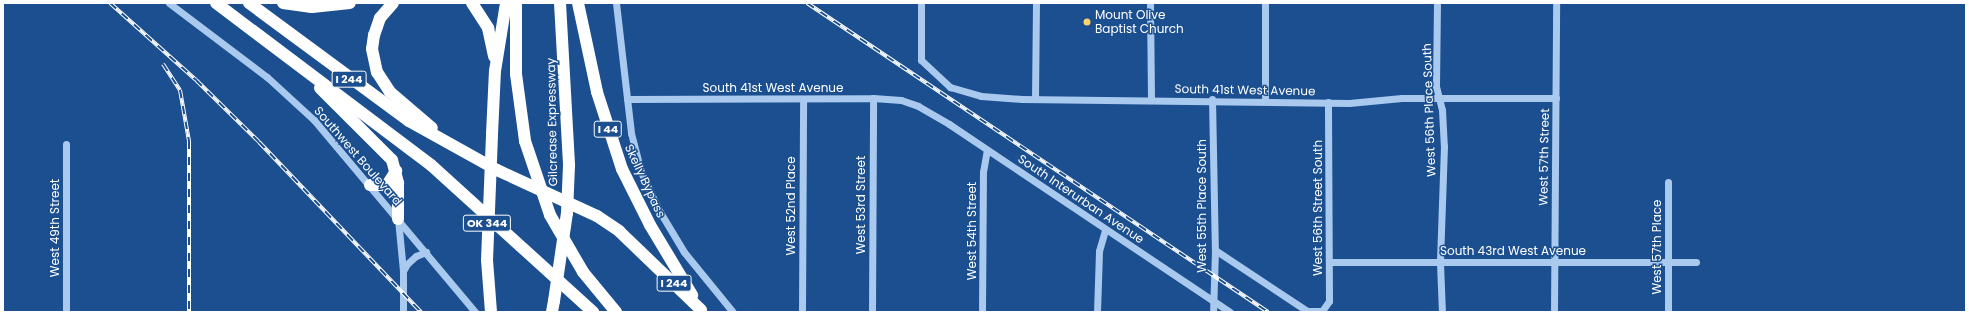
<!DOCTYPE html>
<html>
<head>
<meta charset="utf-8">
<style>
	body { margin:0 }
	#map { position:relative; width:1969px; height:315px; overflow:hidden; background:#1b4f8f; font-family:Poppins,sans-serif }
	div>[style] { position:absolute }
	.minor>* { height:7px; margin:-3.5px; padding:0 3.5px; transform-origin:3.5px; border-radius:3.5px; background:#a9c9ee }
	.highway>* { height:12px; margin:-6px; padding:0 6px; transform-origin:6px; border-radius:6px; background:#fff }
	.rail>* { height:4px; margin-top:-2px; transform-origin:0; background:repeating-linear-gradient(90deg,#1b4f8f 0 8px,#fff 0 16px); box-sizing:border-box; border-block:1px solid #fff }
	.highway-bridge>* { height:12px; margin:-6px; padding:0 6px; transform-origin:6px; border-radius:6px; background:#fff }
	.dots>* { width:11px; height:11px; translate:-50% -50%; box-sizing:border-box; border:2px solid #1b4f8f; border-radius:50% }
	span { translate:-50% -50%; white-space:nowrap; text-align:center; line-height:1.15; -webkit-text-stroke:3px #1b4f8f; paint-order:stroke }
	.shield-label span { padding:1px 3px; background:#1b4f8f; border:1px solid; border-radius:3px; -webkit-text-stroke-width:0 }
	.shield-label { font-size:11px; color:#fff; font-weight:700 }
	.poi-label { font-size:12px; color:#fff }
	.left { translate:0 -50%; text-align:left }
	.street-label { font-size:12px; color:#fff }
	.frame { position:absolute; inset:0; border:4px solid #fff; pointer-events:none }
</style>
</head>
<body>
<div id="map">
	<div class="minor">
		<div style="left:169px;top:3px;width:123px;rotate:37.1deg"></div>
		<div style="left:267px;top:77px;width:64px;rotate:42.5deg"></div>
		<div style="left:314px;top:120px;width:251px;rotate:50deg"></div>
		<div style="left:616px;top:3px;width:131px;rotate:83.4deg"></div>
		<div style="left:631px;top:133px;width:40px;rotate:75.6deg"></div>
		<div style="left:641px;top:172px;width:38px;rotate:65deg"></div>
		<div style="left:657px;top:207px;width:52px;rotate:59deg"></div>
		<div style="left:684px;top:252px;width:77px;rotate:50.8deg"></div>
		<div style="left:921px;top:3px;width:57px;rotate:90deg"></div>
		<div style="left:921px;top:60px;width:40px;rotate:43deg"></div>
		<div style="left:950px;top:87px;width:32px;rotate:16deg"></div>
		<div style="left:981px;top:96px;width:41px;rotate:4.2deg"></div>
		<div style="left:1022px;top:99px;width:327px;rotate:0.7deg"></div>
		<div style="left:1349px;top:103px;width:53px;rotate:-5.4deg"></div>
		<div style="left:1402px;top:98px;width:154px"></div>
		<div style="left:1150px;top:3px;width:96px;rotate:89.4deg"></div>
		<div style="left:1437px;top:3px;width:83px;rotate:90.7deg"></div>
		<div style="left:1436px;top:86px;width:25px;rotate:76deg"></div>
		<div style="left:1442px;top:110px;width:36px;rotate:87deg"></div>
		<div style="left:1444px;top:146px;width:117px;rotate:92deg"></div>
		<div style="left:1440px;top:263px;width:49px;rotate:87.7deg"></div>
		<div style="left:627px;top:99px;width:246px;rotate:-0.2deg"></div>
		<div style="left:873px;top:98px;width:28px;rotate:4deg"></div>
		<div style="left:901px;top:100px;width:18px;rotate:19deg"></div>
		<div style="left:918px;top:106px;width:36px;rotate:30deg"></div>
		<div style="left:949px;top:124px;width:338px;rotate:33.8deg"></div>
		<div style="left:1035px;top:99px;width:96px;rotate:-89.4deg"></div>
		<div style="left:1212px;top:99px;width:151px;rotate:88.9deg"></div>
		<div style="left:1215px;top:250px;width:62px;rotate:91.8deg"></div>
		<div style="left:1265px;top:100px;width:97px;rotate:-90deg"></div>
		<div style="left:398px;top:219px;width:52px;rotate:84.5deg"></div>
		<div style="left:403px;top:271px;width:41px;rotate:90deg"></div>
		<div style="left:1215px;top:250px;width:110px;rotate:33.5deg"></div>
		<div style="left:1307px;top:311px;width:15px"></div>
		<div style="left:1322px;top:311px;width:12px;rotate:-55deg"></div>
		<div style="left:1329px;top:301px;width:199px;rotate:-90.3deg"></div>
		<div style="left:1330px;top:262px;width:366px"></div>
		<div style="left:403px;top:271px;width:8px;rotate:-60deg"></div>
		<div style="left:407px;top:264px;width:12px;rotate:-42deg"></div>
		<div style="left:416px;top:256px;width:11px;rotate:-22deg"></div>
		<div style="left:66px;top:312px;width:168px;rotate:-90deg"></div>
		<div style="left:802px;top:312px;width:212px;rotate:-89.7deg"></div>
		<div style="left:872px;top:312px;width:214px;rotate:-89.7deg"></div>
		<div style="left:982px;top:312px;width:140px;rotate:-89.6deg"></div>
		<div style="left:983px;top:172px;width:22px;rotate:-80deg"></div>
		<div style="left:1097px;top:312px;width:61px;rotate:-88.1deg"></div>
		<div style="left:1099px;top:251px;width:22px;rotate:-74deg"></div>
		<div style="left:1554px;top:312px;width:309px;rotate:-89.6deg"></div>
		<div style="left:1668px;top:312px;width:130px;rotate:-90deg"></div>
	</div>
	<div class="highway">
		<div style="left:216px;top:3px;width:269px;rotate:37deg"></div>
		<div style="left:431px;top:165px;width:219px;rotate:42.2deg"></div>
		<div style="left:249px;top:3px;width:199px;rotate:36.4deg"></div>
		<div style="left:409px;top:121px;width:101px;rotate:29.1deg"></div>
		<div style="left:497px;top:170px;width:110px;rotate:24.7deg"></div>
		<div style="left:597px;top:216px;width:27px;rotate:34deg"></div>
		<div style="left:619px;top:231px;width:114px;rotate:43.9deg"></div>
		<div style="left:283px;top:3px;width:29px;rotate:8deg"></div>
		<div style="left:312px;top:7px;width:38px;rotate:-6deg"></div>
		<div style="left:393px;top:3px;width:20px;rotate:131deg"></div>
		<div style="left:380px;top:18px;width:18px;rotate:109deg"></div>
		<div style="left:374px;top:35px;width:14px;rotate:98deg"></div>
		<div style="left:372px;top:49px;width:24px;rotate:78deg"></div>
		<div style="left:377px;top:72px;width:24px;rotate:57deg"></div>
		<div style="left:390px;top:92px;width:55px;rotate:40.6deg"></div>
		<div style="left:472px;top:3px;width:30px;rotate:57deg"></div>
		<div style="left:488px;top:28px;width:29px;rotate:78deg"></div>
		<div style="left:516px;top:3px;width:71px;rotate:90deg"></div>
		<div style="left:516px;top:74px;width:68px;rotate:82.3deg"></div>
		<div style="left:560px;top:3px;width:163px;rotate:86.8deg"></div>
		<div style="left:578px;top:3px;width:91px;rotate:77.9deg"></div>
		<div style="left:597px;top:92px;width:81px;rotate:72deg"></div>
		<div style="left:622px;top:169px;width:63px;rotate:63.4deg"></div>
		<div style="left:650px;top:225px;width:82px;rotate:59deg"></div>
		<div style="left:320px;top:88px;width:102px;rotate:45deg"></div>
		<div style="left:392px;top:160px;width:24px;rotate:75deg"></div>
		<div style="left:398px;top:183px;width:36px;rotate:90deg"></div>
		<div style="left:492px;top:134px;width:63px;rotate:-87.3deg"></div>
		<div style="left:495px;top:71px;width:69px;rotate:-80.8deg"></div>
		<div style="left:370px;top:185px;width:17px"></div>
		<div style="left:387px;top:185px;width:17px;rotate:-57deg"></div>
		<div style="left:550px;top:215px;width:66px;rotate:59.9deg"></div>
		<div style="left:583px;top:272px;width:52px;rotate:50.5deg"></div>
		<div style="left:552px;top:312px;width:11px;rotate:-80deg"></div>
	</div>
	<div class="rail">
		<div style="left:110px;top:3px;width:115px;rotate:41.8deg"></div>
		<div style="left:196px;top:80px;width:88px;rotate:44.5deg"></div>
		<div style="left:259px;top:142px;width:235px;rotate:46.4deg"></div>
		<div style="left:807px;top:3px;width:555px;rotate:33.83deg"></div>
		<div style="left:163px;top:64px;width:31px;rotate:57deg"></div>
		<div style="left:180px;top:90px;width:52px;rotate:80deg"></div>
		<div style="left:189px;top:141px;width:171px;rotate:90deg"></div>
	</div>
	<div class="highway-bridge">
		<div style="left:525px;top:141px;width:78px;rotate:71.3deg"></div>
		<div style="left:554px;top:301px;width:89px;rotate:-81.6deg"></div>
		<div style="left:567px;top:213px;width:47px;rotate:-87.6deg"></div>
		<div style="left:491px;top:312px;width:52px;rotate:-94.4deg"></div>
		<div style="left:487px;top:260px;width:126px;rotate:-87.7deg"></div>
	</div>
	<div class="dots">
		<div style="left:1087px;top:22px;background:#ffd166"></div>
	</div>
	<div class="shield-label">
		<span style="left:349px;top:79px">I 244</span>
		<span style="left:608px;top:129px">I 44</span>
		<span style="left:487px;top:223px">OK 344</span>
		<span style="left:674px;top:283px">I 244</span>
	</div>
	<div class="poi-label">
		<span class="left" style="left:1095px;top:22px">Mount Olive<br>Baptist Church</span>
	</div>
	<div class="street-label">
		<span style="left:773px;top:88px">South 41st West Avenue</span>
		<span style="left:1245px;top:90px;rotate:1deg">South 41st West Avenue</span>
		<span style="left:1429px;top:110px;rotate:-92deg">West 56th Place South</span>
		<span style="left:552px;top:122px;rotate:-91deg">Gilcrease Expressway</span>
		<span style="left:358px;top:156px;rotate:49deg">Southwest Boulevard</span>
		<span style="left:1544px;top:157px;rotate:-89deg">West 57th Street</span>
		<span style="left:645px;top:181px;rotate:65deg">Skelly Bypass</span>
		<span style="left:1081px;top:199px;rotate:34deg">South Interurban Avenue</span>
		<span style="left:861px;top:205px;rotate:-90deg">West 53rd Street</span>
		<span style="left:791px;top:206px;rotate:-90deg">West 52nd Place</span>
		<span style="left:1202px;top:206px;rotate:-90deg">West 55th Place South</span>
		<span style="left:1318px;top:208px;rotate:-90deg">West 56th Street South</span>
		<span style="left:55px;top:228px;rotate:-90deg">West 49th Street</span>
		<span style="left:972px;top:231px;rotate:-90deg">West 54th Street</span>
		<span style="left:1657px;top:247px;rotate:-90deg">West 57th Place</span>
		<span style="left:1513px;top:251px">South 43rd West Avenue</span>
	</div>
	<div class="frame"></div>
</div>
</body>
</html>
